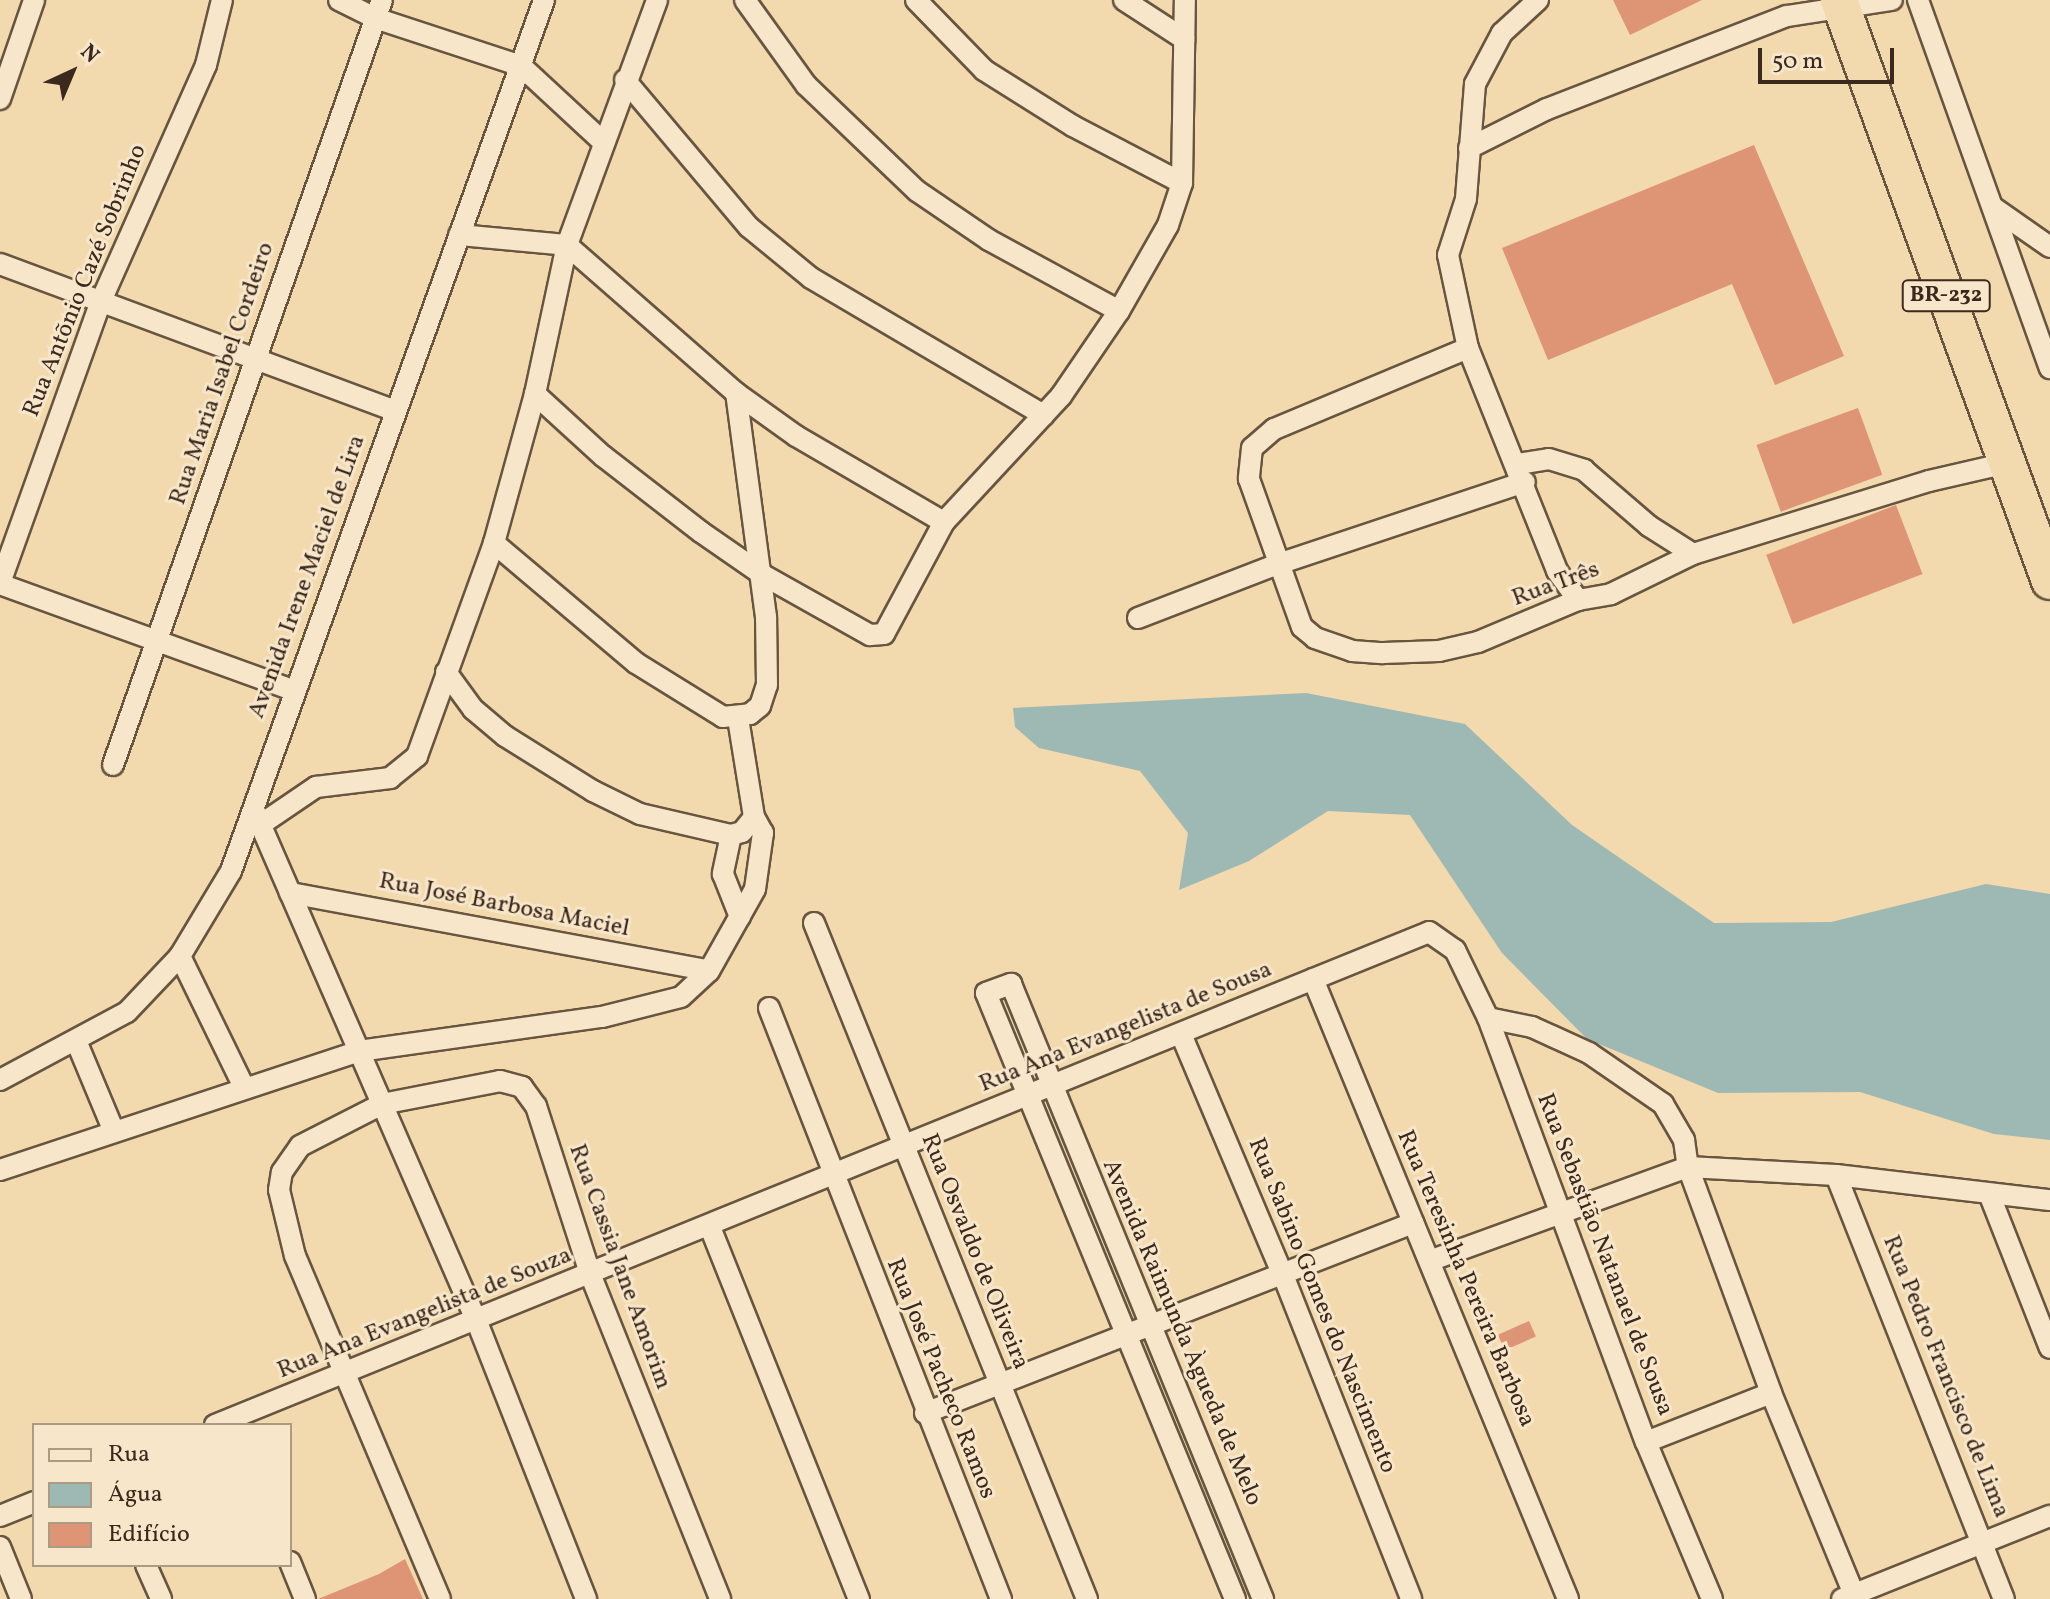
<!DOCTYPE html>
<html>
<head>
<meta charset="utf-8">
<style>
	body { margin:0 }
	#map { position:relative; width:2050px; height:1599px; overflow:hidden; background:#f2d9ae; font-family:Vollkorn,serif }
	div>[style] { position:absolute }
	.water>* { inset:0; background:#9eb8b4 }
	.building>* { inset:0; background:#de9575; transform-origin:0 0 }
	.roads { filter:drop-shadow(2px 0 #685540) drop-shadow(-2px 0 #685540) drop-shadow(0 2px #685540) drop-shadow(0 -2px #685540) }
	.street>* { height:20px; margin:-10px; padding:0 10px; transform-origin:10px; border-radius:10px; background:#f7e6ca }
	.highway>* { height:36px; margin:-18px; padding:0 18px; transform-origin:18px; border-radius:18px; background:#f2d9ae }
	span { translate:-50% -50%; white-space:nowrap; text-align:center; line-height:1.15; -webkit-text-stroke:6px #f7e6ca; paint-order:stroke }
	.shield-label span { padding:2px 6px; background:#f7e6ca; border:2px solid; border-radius:6px; -webkit-text-stroke-width:0 }
	.shield-label { font-size:22px; color:#3a291c; font-weight:700 }
	.street-label { font-size:24px; color:#3a291c }
	.legend { position:absolute; left:32px; top:1423px; width:260px; height:144px; box-sizing:border-box; background:#f7e6ca; border:2px solid #ab9a84; margin:0; padding:10px 14px; list-style:none; font-size:24px; color:#3a291c }
	.legend li { display:flex; align-items:center; gap:16px; height:40px }
	.legend b { width:40px; border:2px solid #ab9a84 }
	.north { position:absolute; left:32px; top:32px; width:80px; height:80px; -webkit-text-stroke:6px #f7e6ca; paint-order:stroke; rotate:44deg; font-size:22px; font-weight:700; line-height:32px; text-align:center; color:#3a291c }
	.north::after { content:''; display:block; margin:auto; width:28px; height:36px; background:#3a291c; clip-path:polygon(50% 0,100% 100%,50% 72%,0 100%) }
	.scale { position:absolute; left:1758px; top:48px; width:136px; height:36px; box-sizing:border-box; border:4px solid #3a291c; border-top:0; padding-left:10px; font-size:24px; line-height:28px; white-space:nowrap; color:#3a291c; -webkit-text-stroke:6px #f7e6ca; paint-order:stroke }
</style>
</head>
<body>
<div id="map">
	<div class="water">
		<div style="clip-path:polygon(1306px 693px,1465px 724px,1572px 825px,1714px 923px,1831px 922px,1986px 884px,2050px 894px,2050px 1140px,1994px 1134px,1860px 1092px,1718px 1093px,1587px 1039px,1502px 953px,1410px 815px,1328px 811px,1249px 861px,1179px 890px,1188px 833px,1140px 771px,1039px 748px,1015px 727px,1013px 708px)"></div>
	</div>
	<div class="building">
		<div style="clip-path:polygon(1613px 0,1702px 0,1630px 35px)"></div>
		<div style="clip-path:polygon(1754px 145px,1844px 356px,1775px 385px,1732px 284px,1548px 360px,1502px 248px)"></div>
		<div style="left:1858px;top:408px;width:71px;height:108px;rotate:70deg"></div>
		<div style="left:1896px;top:505px;width:74px;height:139px;rotate:69deg"></div>
		<div style="left:1529px;top:1321px;width:17px;height:34px;rotate:66deg"></div>
		<div style="clip-path:polygon(405px 1559px,423px 1599px,318px 1599px,379px 1574px)"></div>
	</div>
	<div class="roads">
		<div class="street">
			<div style="left:339px;top:0;width:40px;rotate:26.6deg"></div>
			<div style="left:375px;top:18px;width:154px;rotate:18.2deg"></div>
			<div style="left:521px;top:66px;width:112px;rotate:42.8deg"></div>
			<div style="left:745px;top:0;width:105px;rotate:54.3deg"></div>
			<div style="left:806px;top:85px;width:153px;rotate:43.7deg"></div>
			<div style="left:917px;top:191px;width:87px;rotate:34.2deg"></div>
			<div style="left:989px;top:240px;width:148px;rotate:28.6deg"></div>
			<div style="left:916px;top:0;width:98px;rotate:45.8deg"></div>
			<div style="left:984px;top:70px;width:105px;rotate:32.2deg"></div>
			<div style="left:1073px;top:126px;width:123px;rotate:27.6deg"></div>
			<div style="left:1124px;top:0;width:72px;rotate:33deg"></div>
			<div style="left:1538px;top:0;width:49px;rotate:137.5deg"></div>
			<div style="left:1502px;top:33px;width:58px;rotate:117.9deg"></div>
			<div style="left:1475px;top:84px;width:115px;rotate:94.5deg"></div>
			<div style="left:1466px;top:199px;width:59px;rotate:107.8deg"></div>
			<div style="left:1448px;top:255px;width:95px;rotate:77.9deg"></div>
			<div style="left:1468px;top:348px;width:240px;rotate:68.2deg"></div>
			<div style="left:1557px;top:571px;width:36px;rotate:54deg"></div>
			<div style="left:1918px;top:0;width:391px;rotate:70.3deg"></div>
			<div style="left:625px;top:80px;width:192px;rotate:49.9deg"></div>
			<div style="left:749px;top:227px;width:80px;rotate:39.4deg"></div>
			<div style="left:811px;top:278px;width:270px;rotate:30.5deg"></div>
			<div style="left:0;top:99px;width:105px;rotate:-71deg"></div>
			<div style="left:1469px;top:148px;width:87px;rotate:-26.6deg"></div>
			<div style="left:1547px;top:109px;width:257px;rotate:-21.2deg"></div>
			<div style="left:1787px;top:16px;width:106px;rotate:-8.7deg"></div>
			<div style="left:1994px;top:208px;width:68px;rotate:34.9deg"></div>
			<div style="left:459px;top:235px;width:108px;rotate:5.3deg"></div>
			<div style="left:567px;top:245px;width:225px;rotate:41.2deg"></div>
			<div style="left:736px;top:393px;width:74px;rotate:35.6deg"></div>
			<div style="left:796px;top:436px;width:171px;rotate:30.2deg"></div>
			<div style="left:0;top:264px;width:421px;rotate:20.4deg"></div>
			<div style="left:1468px;top:348px;width:210px;rotate:157.3deg"></div>
			<div style="left:1274px;top:429px;width:29px;rotate:139deg"></div>
			<div style="left:1252px;top:448px;width:31px;rotate:96deg"></div>
			<div style="left:1249px;top:479px;width:157px;rotate:70.3deg"></div>
			<div style="left:1302px;top:627px;width:17px;rotate:40deg"></div>
			<div style="left:1315px;top:638px;width:39px;rotate:19deg"></div>
			<div style="left:1352px;top:651px;width:31px;rotate:4deg"></div>
			<div style="left:1383px;top:653px;width:56px;rotate:-2deg"></div>
			<div style="left:1439px;top:651px;width:40px;rotate:-13deg"></div>
			<div style="left:1478px;top:642px;width:108px;rotate:-22.8deg"></div>
			<div style="left:1578px;top:600px;width:34px;rotate:-10deg"></div>
			<div style="left:1611px;top:594px;width:91px;rotate:-26deg"></div>
			<div style="left:1693px;top:554px;width:247px;rotate:-17.2deg"></div>
			<div style="left:1929px;top:481px;width:80px;rotate:-13deg"></div>
			<div style="left:535px;top:394px;width:92px;rotate:42.4deg"></div>
			<div style="left:603px;top:456px;width:124px;rotate:37.8deg"></div>
			<div style="left:701px;top:532px;width:75px;rotate:34.7deg"></div>
			<div style="left:763px;top:575px;width:123px;rotate:29.3deg"></div>
			<div style="left:870px;top:635px;width:14px;rotate:-4deg"></div>
			<div style="left:884px;top:634px;width:127px;rotate:-61.8deg"></div>
			<div style="left:944px;top:522px;width:172px;rotate:-47.1deg"></div>
			<div style="left:1061px;top:396px;width:103px;rotate:-55.7deg"></div>
			<div style="left:1119px;top:311px;width:99px;rotate:-60.3deg"></div>
			<div style="left:1168px;top:225px;width:44px;rotate:-71.6deg"></div>
			<div style="left:1182px;top:183px;width:183px;rotate:-89.1deg"></div>
			<div style="left:1518px;top:464px;width:31px;rotate:-9deg"></div>
			<div style="left:1549px;top:459px;width:37px;rotate:17deg"></div>
			<div style="left:1584px;top:470px;width:86px;rotate:40.7deg"></div>
			<div style="left:1649px;top:526px;width:52px;rotate:32.5deg"></div>
			<div style="left:494px;top:543px;width:186px;rotate:40.2deg"></div>
			<div style="left:636px;top:663px;width:102px;rotate:31.8deg"></div>
			<div style="left:723px;top:717px;width:27px;rotate:-6deg"></div>
			<div style="left:750px;top:714px;width:13px;rotate:-39deg"></div>
			<div style="left:760px;top:706px;width:22px;rotate:-72deg"></div>
			<div style="left:767px;top:685px;width:68px;rotate:-90.8deg"></div>
			<div style="left:766px;top:617px;width:226px;rotate:-97.6deg"></div>
			<div style="left:0;top:583px;width:300px;rotate:-70.3deg"></div>
			<div style="left:101px;top:301px;width:258px;rotate:-66deg"></div>
			<div style="left:206px;top:65px;width:67px;rotate:-76.2deg"></div>
			<div style="left:0;top:584px;width:314px;rotate:19.9deg"></div>
			<div style="left:1138px;top:618px;width:150px;rotate:-21.1deg"></div>
			<div style="left:1278px;top:564px;width:260px;rotate:-18.4deg"></div>
			<div style="left:446px;top:672px;width:46px;rotate:53.9deg"></div>
			<div style="left:473px;top:709px;width:42px;rotate:40.2deg"></div>
			<div style="left:505px;top:736px;width:104px;rotate:32deg"></div>
			<div style="left:593px;top:791px;width:52px;rotate:26.1deg"></div>
			<div style="left:640px;top:814px;width:93px;rotate:13deg"></div>
			<div style="left:731px;top:835px;width:11px;rotate:-15deg"></div>
			<div style="left:742px;top:832px;width:19px;rotate:-51deg"></div>
			<div style="left:754px;top:817px;width:100px;rotate:-99.2deg"></div>
			<div style="left:113px;top:765px;width:811px;rotate:-70.63deg"></div>
			<div style="left:255px;top:812px;width:556px;rotate:66.48deg"></div>
			<div style="left:477px;top:1322px;width:298px;rotate:68.5deg"></div>
			<div style="left:260px;top:825px;width:68px;rotate:-34.2deg"></div>
			<div style="left:316px;top:787px;width:75px;rotate:-6.9deg"></div>
			<div style="left:390px;top:778px;width:35px;rotate:-39deg"></div>
			<div style="left:417px;top:756px;width:226px;rotate:-70.1deg"></div>
			<div style="left:494px;top:543px;width:155px;rotate:-74.6deg"></div>
			<div style="left:535px;top:394px;width:152px;rotate:-77.9deg"></div>
			<div style="left:567px;top:245px;width:261px;rotate:-69.8deg"></div>
			<div style="left:731px;top:835px;width:40px;rotate:102deg"></div>
			<div style="left:723px;top:874px;width:46px;rotate:68.4deg"></div>
			<div style="left:290px;top:893px;width:426px;rotate:10.5deg"></div>
			<div style="left:814px;top:923px;width:729px;rotate:68.01deg"></div>
			<div style="left:180px;top:956px;width:146px;rotate:64deg"></div>
			<div style="left:1313px;top:979px;width:670px;rotate:67.64deg"></div>
			<div style="left:769px;top:1008px;width:635px;rotate:68.57deg"></div>
			<div style="left:1488px;top:1018px;width:45px;rotate:11.6deg"></div>
			<div style="left:1532px;top:1027px;width:63px;rotate:24.5deg"></div>
			<div style="left:1589px;top:1053px;width:90px;rotate:34.6deg"></div>
			<div style="left:1663px;top:1104px;width:42px;rotate:59.7deg"></div>
			<div style="left:1684px;top:1140px;width:27px;rotate:82deg"></div>
			<div style="left:1688px;top:1167px;width:148px;rotate:3.1deg"></div>
			<div style="left:1836px;top:1175px;width:215px;rotate:6.7deg"></div>
			<div style="left:1181px;top:1034px;width:262px;rotate:67.1deg"></div>
			<div style="left:1283px;top:1275px;width:348px;rotate:68.4deg"></div>
			<div style="left:77px;top:1043px;width:93px;rotate:67.3deg"></div>
			<div style="left:0;top:1080px;width:144px;rotate:-28.2deg"></div>
			<div style="left:127px;top:1012px;width:77px;rotate:-46.6deg"></div>
			<div style="left:180px;top:956px;width:99px;rotate:-59deg"></div>
			<div style="left:231px;top:871px;width:926px;rotate:-70.23deg"></div>
			<div style="left:0;top:1170px;width:378px;rotate:-18.3deg"></div>
			<div style="left:359px;top:1051px;width:245px;rotate:-8deg"></div>
			<div style="left:602px;top:1017px;width:81px;rotate:-14.2deg"></div>
			<div style="left:681px;top:997px;width:38px;rotate:-43deg"></div>
			<div style="left:709px;top:971px;width:94px;rotate:-60.7deg"></div>
			<div style="left:755px;top:889px;width:57px;rotate:-81.9deg"></div>
			<div style="left:763px;top:833px;width:18px;rotate:-119deg"></div>
			<div style="left:1836px;top:1175px;width:456px;rotate:68.4deg"></div>
			<div style="left:1990px;top:1196px;width:163px;rotate:68.5deg"></div>
			<div style="left:710px;top:1227px;width:401px;rotate:68.2deg"></div>
			<div style="left:1432px;top:1260px;width:272px;rotate:-20deg"></div>
			<div style="left:1688px;top:1167px;width:241px;rotate:69.8deg"></div>
			<div style="left:1771px;top:1393px;width:223px;rotate:67.6deg"></div>
			<div style="left:925px;top:1413px;width:524px;rotate:-21.27deg"></div>
			<div style="left:215px;top:1425px;width:1310px;rotate:-22.1deg"></div>
			<div style="left:1429px;top:932px;width:32px;rotate:35deg"></div>
			<div style="left:1455px;top:950px;width:76px;rotate:64.1deg"></div>
			<div style="left:1488px;top:1018px;width:452px;rotate:69.6deg"></div>
			<div style="left:1646px;top:1442px;width:170px;rotate:67.2deg"></div>
			<div style="left:1646px;top:1442px;width:134px;rotate:-21.4deg"></div>
			<div style="left:0;top:1516px;width:37px;rotate:-22deg"></div>
			<div style="left:0;top:1547px;width:56px;rotate:68deg"></div>
			<div style="left:290px;top:1562px;width:40px;rotate:68deg"></div>
			<div style="left:146px;top:1565px;width:37px;rotate:66deg"></div>
			<div style="left:440px;top:1599px;width:372px;rotate:-112.9deg"></div>
			<div style="left:295px;top:1256px;width:68px;rotate:-103.6deg"></div>
			<div style="left:279px;top:1190px;width:18px;rotate:-81deg"></div>
			<div style="left:282px;top:1172px;width:32px;rotate:-55deg"></div>
			<div style="left:300px;top:1146px;width:92px;rotate:-27.1deg"></div>
			<div style="left:382px;top:1104px;width:120px;rotate:-11deg"></div>
			<div style="left:500px;top:1081px;width:23px;rotate:15deg"></div>
			<div style="left:522px;top:1087px;width:24px;rotate:54deg"></div>
			<div style="left:536px;top:1106px;width:179px;rotate:72.1deg"></div>
			<div style="left:591px;top:1276px;width:348px;rotate:68.2deg"></div>
			<div style="left:1235px;top:1599px;width:655px;rotate:-112.34deg"></div>
			<div style="left:986px;top:993px;width:27px;rotate:-20deg"></div>
			<div style="left:1011px;top:984px;width:665px;rotate:67.72deg"></div>
			<div style="left:1842px;top:1599px;width:224px;rotate:-21.8deg"></div>
		</div>
		<div class="highway">
			<div style="left:1839px;top:0;width:618px;rotate:70.04deg"></div>
		</div>
	</div>
	<div class="shield-label">
		<span style="left:1946px;top:296px">BR-232</span>
	</div>
	<div class="street-label">
		<span style="left:86px;top:281px;rotate:-68deg">Rua Antõnio Cazé Sobrinho</span>
		<span style="left:223px;top:374px;rotate:-71deg">Rua Maria Isabel Cordeiro</span>
		<span style="left:308px;top:577px;rotate:-70deg">Avenida Irene Maciel de Lira</span>
		<span style="left:1556px;top:585px;rotate:-20deg">Rua Três</span>
		<span style="left:504px;top:906px;rotate:11deg">Rua José Barbosa Maciel</span>
		<span style="left:1126px;top:1028px;rotate:-22deg">Rua Ana Evangelista de Sousa</span>
		<span style="left:974px;top:1252px;rotate:68deg">Rua Osvaldo de Oliveira</span>
		<span style="left:1604px;top:1255px;rotate:69deg">Rua Sebastião Natanael de Sousa</span>
		<span style="left:619px;top:1267px;rotate:70deg">Rua Cassia Jane Amorim</span>
		<span style="left:1465px;top:1279px;rotate:67deg">Rua Teresinha Pereira Barbosa</span>
		<span style="left:1321px;top:1306px;rotate:68deg">Rua Sabino Gomes do Nascimento</span>
		<span style="left:425px;top:1314px;rotate:-22deg">Rua Ana Evangelista de Souza</span>
		<span style="left:1181px;top:1333px;rotate:67deg">Avenida Raimunda Àgueda de Melo</span>
		<span style="left:1945px;top:1377px;rotate:68deg">Rua Pedro Francisco de Lima</span>
		<span style="left:940px;top:1379px;rotate:68deg">Rua José Pacheco Ramos</span>
	</div>
	<ul class="legend">
	<li><b style="height:10px;background:#f7e6ca"></b>Rua</li>
	<li><b style="height:22px;background:#9eb8b4"></b>Água</li>
	<li><b style="height:22px;background:#de9575"></b>Edifício</li>
	</ul>
	<div class="north">N</div>
	<div class="scale">50 m</div>
</div>
</body>
</html>
